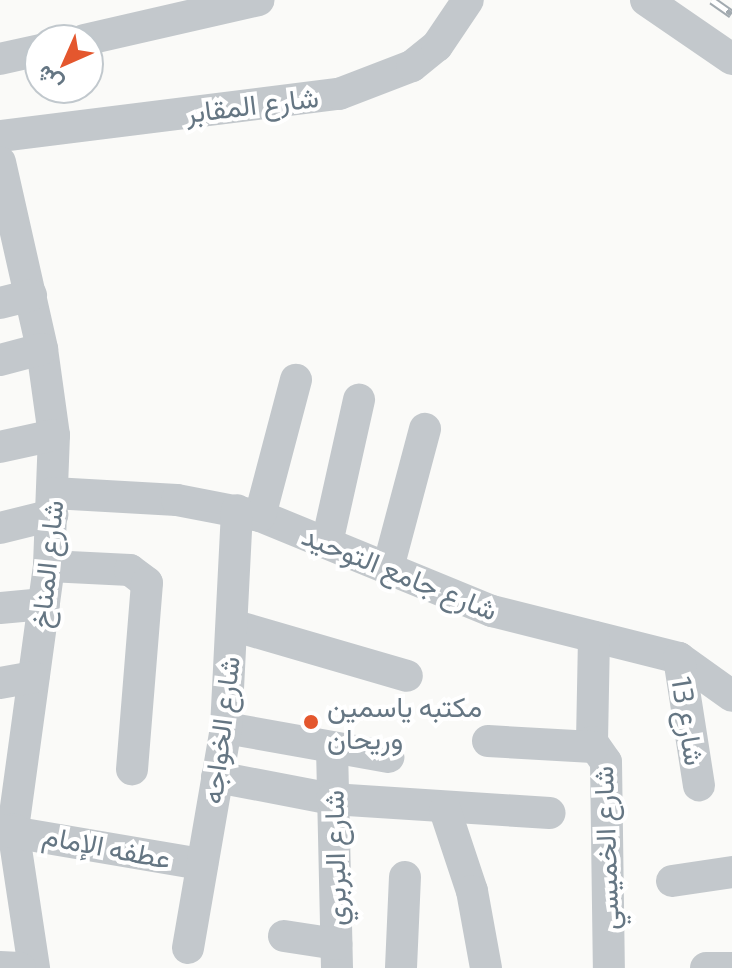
<!DOCTYPE html>
<html>
<head>
<meta charset="utf-8">
<style>
	body { margin:0 }
	#map { position:relative; width:732px; height:968px; overflow:hidden; background:#fafaf8; font-family:"Exo 2",Vazirmatn,sans-serif }
	div>[style] { position:absolute }
	.minor>* { height:32px; margin:-16px; padding:0 16px; transform-origin:16px; border-radius:16px; background:#c3c8cc }
	.rail>* { height:9px; margin-top:-4.5px; transform-origin:0; background:repeating-linear-gradient(90deg,#fff 0 18px,#a2aab0 0 36px); box-sizing:border-box; border-block:2px solid #a2aab0 }
	.dots>* { width:22px; height:22px; translate:-50% -50%; box-sizing:border-box; border:4px solid #fff; border-radius:50% }
	span { translate:-50% -50%; white-space:nowrap; text-align:center; line-height:1.15; -webkit-text-stroke:8px #fff; paint-order:stroke }
	.street-label { font-size:28px; color:#657683 }
	.poi-label { font-size:28px; color:#657683 }
	.left { translate:0 -50%; text-align:left }
	.north { position:absolute; left:24px; top:24px; width:80px; height:80px; box-sizing:border-box; background:#fff; border:2px solid #c1c8cd; border-radius:50%; rotate:225deg; font-size:22px; font-weight:700; line-height:32px; text-align:center; color:#657683 }
	.north::after { content:''; display:block; margin:auto; width:28px; height:36px; background:#e4572e; clip-path:polygon(50% 0,100% 100%,50% 72%,0 100%) }
</style>
</head>
<body>
<div id="map">
	<div class="minor">
		<div style="left:646px;top:0;width:104px;rotate:34.5deg"></div>
		<div style="left:84px;top:40px;width:179px;rotate:-12.9deg"></div>
		<div style="left:0;top:59px;width:41px;rotate:-12.7deg"></div>
		<div style="left:0;top:136px;width:342px;rotate:-7.1deg"></div>
		<div style="left:339px;top:94px;width:78px;rotate:-21deg"></div>
		<div style="left:412px;top:66px;width:32px;rotate:-39deg"></div>
		<div style="left:437px;top:46px;width:55px;rotate:-56deg"></div>
		<div style="left:0;top:162px;width:192px;rotate:77.3deg"></div>
		<div style="left:42px;top:349px;width:87px;rotate:82.1deg"></div>
		<div style="left:54px;top:435px;width:131px;rotate:92.2deg"></div>
		<div style="left:49px;top:566px;width:265px;rotate:97.8deg"></div>
		<div style="left:13px;top:829px;width:141px;rotate:81.4deg"></div>
		<div style="left:0;top:303px;width:32px;rotate:-14deg"></div>
		<div style="left:0;top:360px;width:43px;rotate:-14.7deg"></div>
		<div style="left:0;top:447px;width:55px;rotate:-12.5deg"></div>
		<div style="left:53px;top:493px;width:124px;rotate:3.2deg"></div>
		<div style="left:177px;top:500px;width:85px;rotate:10.9deg"></div>
		<div style="left:260px;top:516px;width:251px;rotate:22.3deg"></div>
		<div style="left:492px;top:611px;width:193px;rotate:14.1deg"></div>
		<div style="left:679px;top:658px;width:65px;rotate:35.6deg"></div>
		<div style="left:260px;top:516px;width:141px;rotate:-75.2deg"></div>
		<div style="left:0;top:528px;width:54px;rotate:-14deg"></div>
		<div style="left:327px;top:543px;width:147px;rotate:-77.4deg"></div>
		<div style="left:49px;top:566px;width:81px;rotate:2.8deg"></div>
		<div style="left:130px;top:570px;width:21px;rotate:37deg"></div>
		<div style="left:147px;top:583px;width:187px;rotate:94.6deg"></div>
		<div style="left:388px;top:568px;width:144px;rotate:-75.1deg"></div>
		<div style="left:0;top:608px;width:44px;rotate:-5.2deg"></div>
		<div style="left:232px;top:625px;width:182px;rotate:16.2deg"></div>
		<div style="left:594px;top:637px;width:105px;rotate:91.1deg"></div>
		<div style="left:592px;top:742px;width:24px;rotate:55deg"></div>
		<div style="left:606px;top:762px;width:206px;rotate:89.2deg"></div>
		<div style="left:679px;top:658px;width:129px;rotate:81.1deg"></div>
		<div style="left:0;top:683px;width:34px;rotate:-10deg"></div>
		<div style="left:226px;top:728px;width:165px;rotate:10.1deg"></div>
		<div style="left:488px;top:741px;width:105px;rotate:3.3deg"></div>
		<div style="left:332px;top:748px;width:220px;rotate:88.7deg"></div>
		<div style="left:217px;top:777px;width:117px;rotate:10.8deg"></div>
		<div style="left:332px;top:799px;width:218px;rotate:3.7deg"></div>
		<div style="left:445px;top:810px;width:85px;rotate:71.6deg"></div>
		<div style="left:472px;top:891px;width:78px;rotate:79.7deg"></div>
		<div style="left:0;top:830px;width:205px;rotate:9.6deg"></div>
		<div style="left:672px;top:881px;width:61px;rotate:-8.5deg"></div>
		<div style="left:284px;top:936px;width:53px;rotate:8.7deg"></div>
		<div style="left:188px;top:948px;width:223px;rotate:-80.2deg"></div>
		<div style="left:226px;top:728px;width:218px;rotate:-87.1deg"></div>
		<div style="left:0;top:967px;width:20px;rotate:3deg"></div>
		<div style="left:401px;top:968px;width:91px;rotate:-87.5deg"></div>
		<div style="left:706px;top:968px;width:26px"></div>
	</div>
	<div class="rail">
		<div style="left:712px;top:0;width:24px;rotate:35deg"></div>
	</div>
	<div class="dots">
		<div style="left:311px;top:722px;background:#e4572e"></div>
	</div>
	<div class="street-label">
		<span style="left:252px;top:104px;rotate:-7deg">شارع المقابر</span>
		<span style="left:46px;top:564px;rotate:-84deg">شارع المناخ</span>
		<span style="left:400px;top:572px;rotate:22deg">شارع جامع التوحيد</span>
		<span style="left:689px;top:721px;rotate:81deg">شارع 13</span>
		<span style="left:220px;top:730px;rotate:-83deg">شارع الخواجه</span>
		<span style="left:107px;top:846px;rotate:11deg">عطفه الإمام</span>
		<span style="left:605px;top:848px;rotate:-92deg">شارع الخميسي</span>
		<span style="left:334px;top:858px;rotate:-91deg">شارع البربري</span>
	</div>
	<div class="poi-label">
		<span class="left" style="left:327px;top:722px">مكتبه ياسمين<br>وريحان</span>
	</div>
	<div class="north">ش</div>
</div>
</body>
</html>
